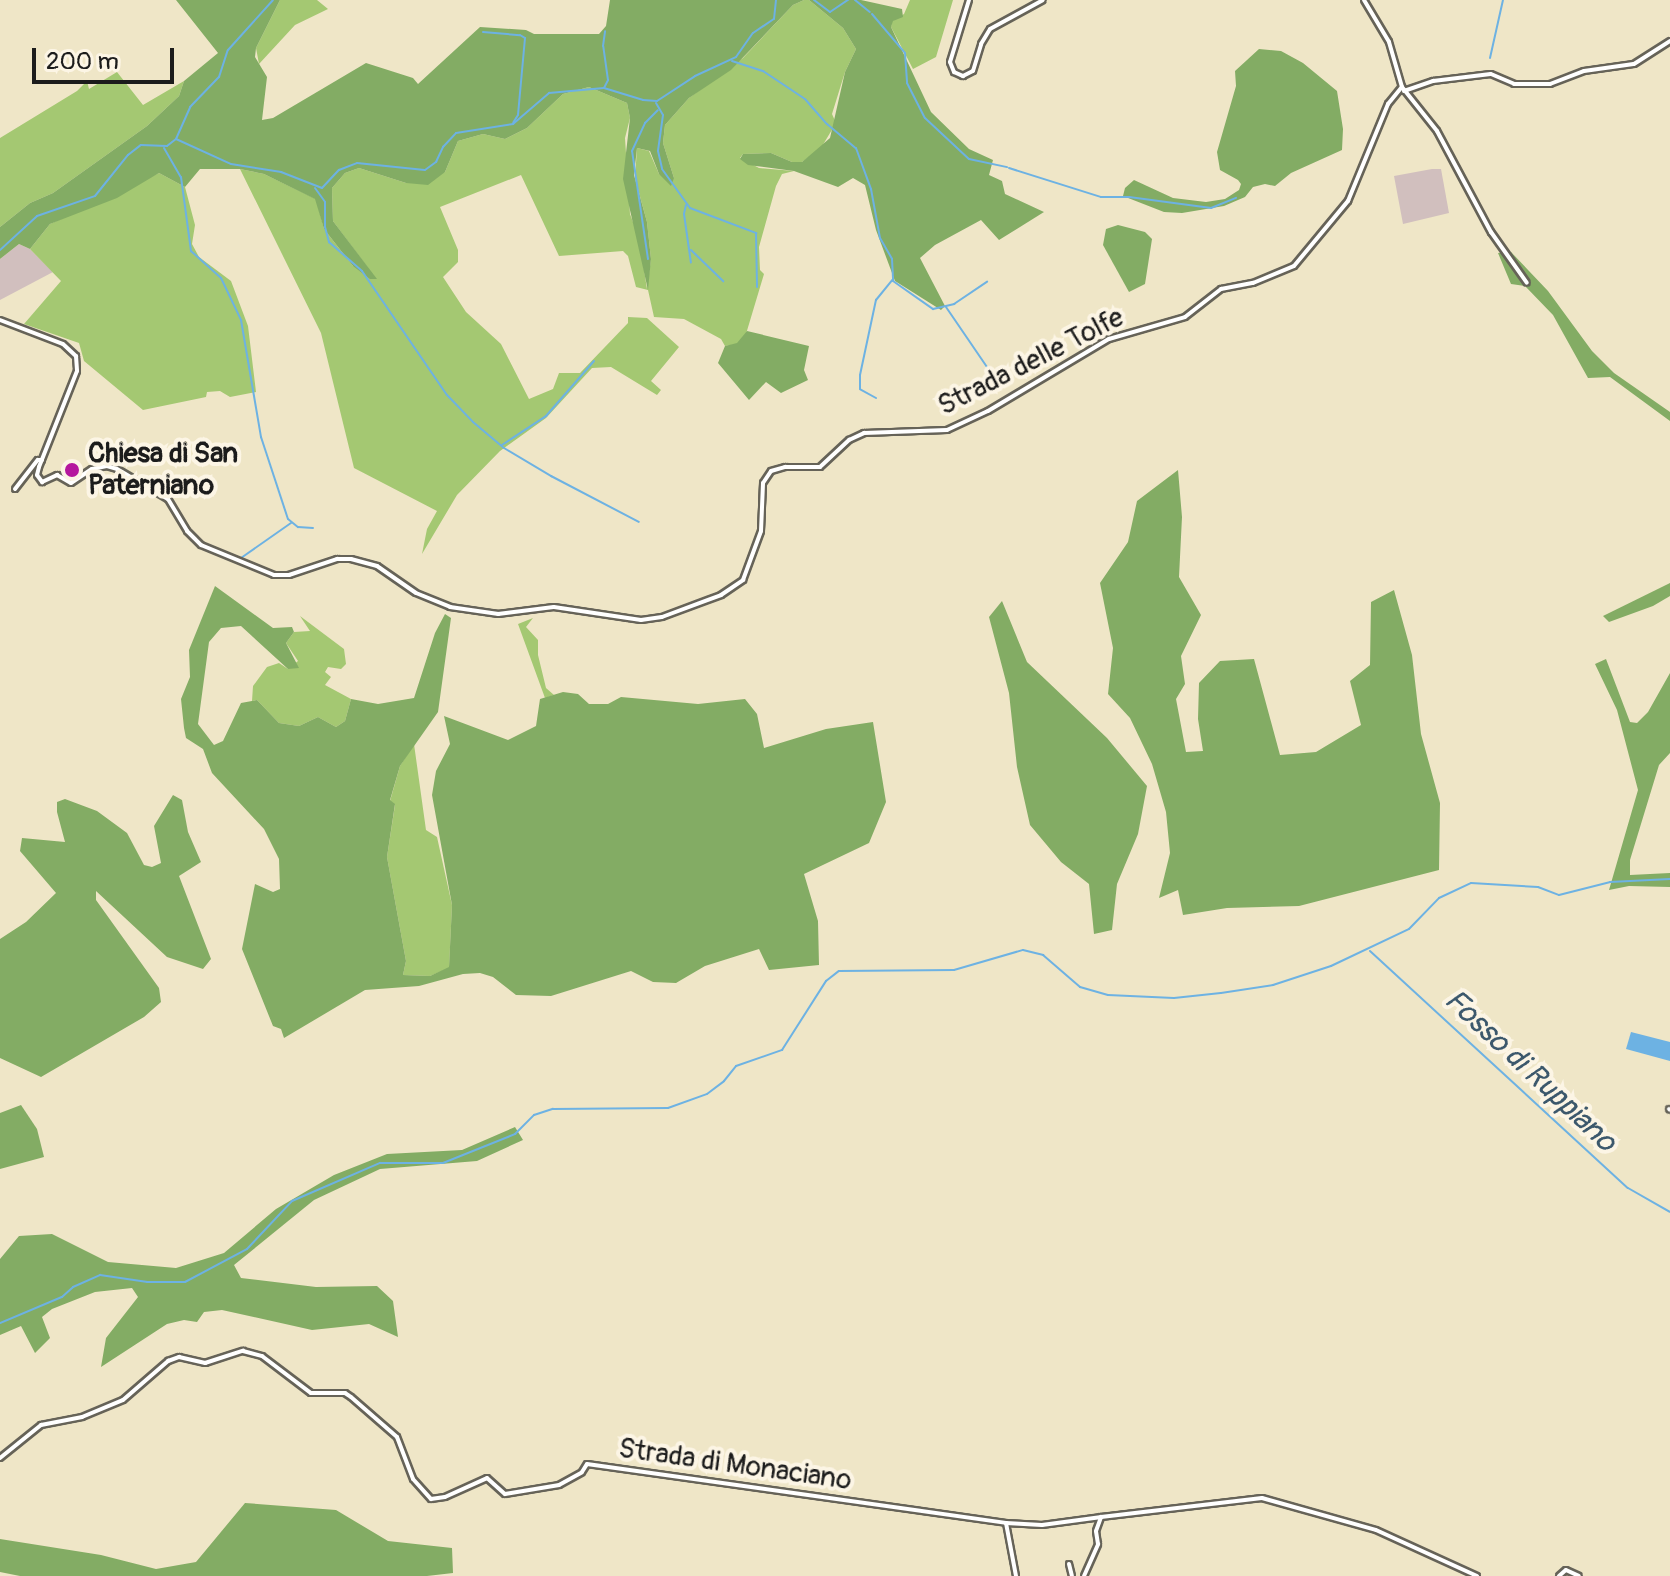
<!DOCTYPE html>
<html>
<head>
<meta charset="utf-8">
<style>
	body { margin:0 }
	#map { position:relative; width:1670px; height:1576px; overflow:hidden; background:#efe6c7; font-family:Pangolin,sans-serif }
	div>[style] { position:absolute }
	.industrial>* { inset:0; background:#d1bfbe }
	.green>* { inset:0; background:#a4c872 }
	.forest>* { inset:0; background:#83ac64 }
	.water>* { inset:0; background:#6db2e3 }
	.stream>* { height:2px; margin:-1px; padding:0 1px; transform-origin:1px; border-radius:1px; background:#6db2e3 }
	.roads { filter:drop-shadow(2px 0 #666358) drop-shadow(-2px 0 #666358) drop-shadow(0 2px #666358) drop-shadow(0 -2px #666358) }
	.street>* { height:4px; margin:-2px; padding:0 2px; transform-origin:2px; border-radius:2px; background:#fff }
	.dots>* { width:22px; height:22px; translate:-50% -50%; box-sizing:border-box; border:4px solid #fcf5e5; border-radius:50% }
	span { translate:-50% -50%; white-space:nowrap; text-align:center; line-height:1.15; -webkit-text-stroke:8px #fcf5e5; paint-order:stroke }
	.street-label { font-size:28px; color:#1c1c1c }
	.poi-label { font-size:28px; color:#1c1c1c; font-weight:700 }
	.left { translate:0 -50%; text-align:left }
	.water-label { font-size:30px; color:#3c586c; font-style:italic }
	.scale { position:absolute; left:32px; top:48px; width:142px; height:36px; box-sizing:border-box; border:4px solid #1c1c1c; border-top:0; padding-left:10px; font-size:24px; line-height:28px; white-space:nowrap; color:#1c1c1c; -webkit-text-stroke:6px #fcf5e5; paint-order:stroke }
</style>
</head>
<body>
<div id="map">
	<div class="industrial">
		<div style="clip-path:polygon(1432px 169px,1441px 169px,1449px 213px,1403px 224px,1394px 176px)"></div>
		<div style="clip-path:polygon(19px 244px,30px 249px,53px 272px,0 300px,0 259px)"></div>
	</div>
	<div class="green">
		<div style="clip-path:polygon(280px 0,317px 0,328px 9px,295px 25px,259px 64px,256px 48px)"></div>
		<div style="clip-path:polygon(804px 0,809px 0,843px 28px,856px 49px,845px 72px,832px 114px,836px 123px,821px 148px,802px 162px,792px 162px,771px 153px,743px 154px,740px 158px,759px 168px,794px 171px,782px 174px,776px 186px,759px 247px,760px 270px,764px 274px,746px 334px,737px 344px,725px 346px,721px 339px,684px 319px,654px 317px,648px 290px,636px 287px,628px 256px,623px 251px,559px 256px,521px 175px,440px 207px,458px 250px,458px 262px,443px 277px,466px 312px,501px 344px,529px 399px,553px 389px,559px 373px,580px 373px,628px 323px,628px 317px,647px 318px,679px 347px,651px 381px,661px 390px,657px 395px,611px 367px,592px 368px,546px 418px,500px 451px,457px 495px,422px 554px,427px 529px,437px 511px,354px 468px,321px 333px,240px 169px,264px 174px,316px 199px,324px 229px,353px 266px,368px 268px,333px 221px,332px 188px,345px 173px,359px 168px,406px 183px,445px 172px,458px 141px,483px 134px,505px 139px,527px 128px,563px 94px,589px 87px,627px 103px,630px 118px,625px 138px,630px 214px,639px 238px,647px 289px,651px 259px,647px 222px,635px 178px,637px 148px,649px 151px,659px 174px,674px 178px,663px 143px,665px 125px,689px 98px,743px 58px,793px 5px)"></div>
		<div style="clip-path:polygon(910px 0,953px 0,936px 57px,913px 69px,891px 27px,892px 21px,904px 14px)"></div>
		<div style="clip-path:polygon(117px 72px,143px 105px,184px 81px,179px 96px,147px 126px,53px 193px,30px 203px,0 227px,0 138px,77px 91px,87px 81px,89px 89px)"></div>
		<div style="clip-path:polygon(159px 173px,185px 187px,195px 225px,192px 244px,199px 257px,231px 281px,248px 326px,256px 392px,230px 397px,220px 391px,207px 392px,206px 397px,143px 410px,84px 361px,79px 343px,24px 324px,61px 281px,30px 249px,50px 224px)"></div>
		<div style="clip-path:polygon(300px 616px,344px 649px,346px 664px,341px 669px,328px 667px,325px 672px,331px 677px,325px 685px,351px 699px,345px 721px,336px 727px,318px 717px,299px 726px,279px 723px,257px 700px,252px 701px,253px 686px,267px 667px,279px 663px,288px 669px,298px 661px,286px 643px,294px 632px,310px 631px)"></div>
		<div style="clip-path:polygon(533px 618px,526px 627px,538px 640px,538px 655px,546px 688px,554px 695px,545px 698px,518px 624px)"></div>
		<div style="clip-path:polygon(414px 744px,426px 830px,437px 837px,452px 905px,449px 968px,430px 976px,403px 975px,406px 961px,387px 857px,395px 805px,390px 801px,400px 766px)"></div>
	</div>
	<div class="forest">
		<div style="clip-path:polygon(176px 0,280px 0,256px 48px,255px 57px,267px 77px,262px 120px,273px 118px,366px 63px,413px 78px,418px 84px,480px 27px,526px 30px,534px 34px,599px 34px,606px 26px,610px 0,804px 0,793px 5px,731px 70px,689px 98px,665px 125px,663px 143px,674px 178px,671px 186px,659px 174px,650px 151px,637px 148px,634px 175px,647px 222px,651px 259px,648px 290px,623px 179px,630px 118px,627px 103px,589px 87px,563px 94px,527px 128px,505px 139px,483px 134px,458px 141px,445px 172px,428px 185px,406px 183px,359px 168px,345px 173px,332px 188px,333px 221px,377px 279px,370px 279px,353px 266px,324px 229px,315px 199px,264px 174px,240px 169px,200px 169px,185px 187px,159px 173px,117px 198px,50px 224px,30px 249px,19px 244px,0 259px,0 227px,30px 203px,53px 193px,147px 126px,179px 96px,184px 81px,218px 53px)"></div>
		<div style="clip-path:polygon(809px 0,861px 0,902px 9px,903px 17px,893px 21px,891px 27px,931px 112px,969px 149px,993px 160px,989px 175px,1002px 181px,1005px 194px,1044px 212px,999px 240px,981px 220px,935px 245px,920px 258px,945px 306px,941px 310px,895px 281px,876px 230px,865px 185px,853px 178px,838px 187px,794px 171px,748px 165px,740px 159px,743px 154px,771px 153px,792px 162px,802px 162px,830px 138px,845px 72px,856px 49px,843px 28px)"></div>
		<div style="clip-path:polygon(1259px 49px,1281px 51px,1303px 63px,1337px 91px,1343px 129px,1342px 150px,1291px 173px,1275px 186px,1265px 184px,1253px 187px,1245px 197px,1224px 206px,1182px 213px,1164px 212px,1123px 196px,1125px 188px,1134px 180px,1173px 198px,1206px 202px,1225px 199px,1239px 190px,1241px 184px,1238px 180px,1220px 170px,1217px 152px,1236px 86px,1235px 71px)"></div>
		<div style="clip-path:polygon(1118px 225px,1145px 232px,1152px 239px,1145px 284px,1129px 292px,1103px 245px,1106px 229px)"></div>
		<div style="clip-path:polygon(1511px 252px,1548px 291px,1592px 351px,1614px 373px,1670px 412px,1670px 421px,1610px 377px,1588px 378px,1553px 315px,1525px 286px,1511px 284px,1498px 253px)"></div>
		<div style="clip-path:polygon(747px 331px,809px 346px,804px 370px,808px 380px,781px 393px,766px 382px,749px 400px,718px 363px,725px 346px,737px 343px)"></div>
		<div style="clip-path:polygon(1178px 470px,1182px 517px,1179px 577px,1201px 615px,1181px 656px,1185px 684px,1176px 699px,1186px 752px,1203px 751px,1198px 719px,1199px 683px,1220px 661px,1254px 659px,1280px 755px,1316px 752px,1361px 725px,1350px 681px,1370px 665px,1371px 602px,1394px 590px,1412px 655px,1421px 734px,1440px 803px,1439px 870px,1299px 906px,1227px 908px,1183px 915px,1178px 890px,1159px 898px,1170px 853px,1166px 812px,1152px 764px,1130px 718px,1108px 694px,1113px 648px,1100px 583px,1128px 542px,1137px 501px)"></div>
		<div style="clip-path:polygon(1670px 583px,1670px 596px,1653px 606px,1609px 622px,1603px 616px)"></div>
		<div style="clip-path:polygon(215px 586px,273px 628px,292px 627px,294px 632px,286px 643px,299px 668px,288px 669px,241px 626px,221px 628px,209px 642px,198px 724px,214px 745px,223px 741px,241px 703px,257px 700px,279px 723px,299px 726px,318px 717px,336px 727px,345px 721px,351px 699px,378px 704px,414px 698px,435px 633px,445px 614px,451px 618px,438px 712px,400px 766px,390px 800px,395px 804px,387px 857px,406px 961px,403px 975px,430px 976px,449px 967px,452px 905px,432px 795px,436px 771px,450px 744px,444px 716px,508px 740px,536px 726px,540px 699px,563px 692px,578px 694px,589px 704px,608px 704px,621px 697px,698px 704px,745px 699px,757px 714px,764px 748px,826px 729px,873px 722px,886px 802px,869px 843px,804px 874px,818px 921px,819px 965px,769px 970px,759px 949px,705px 966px,676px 983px,653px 982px,631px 971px,551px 996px,516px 995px,493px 977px,480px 973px,463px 974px,419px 986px,365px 990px,284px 1038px,281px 1029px,273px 1026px,242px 949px,255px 884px,273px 892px,280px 889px,279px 859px,264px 829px,212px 773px,203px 749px,186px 738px,184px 728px,181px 699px,190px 677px,189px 650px)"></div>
		<div style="clip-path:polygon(1002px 601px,1027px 662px,1107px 738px,1147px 786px,1138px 834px,1117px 884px,1112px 930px,1094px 934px,1089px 884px,1061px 862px,1030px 825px,1017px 767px,1009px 693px,989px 617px)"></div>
		<div style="clip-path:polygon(1606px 659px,1630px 722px,1637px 723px,1648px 712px,1670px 673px,1670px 753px,1659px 765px,1630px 860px,1630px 875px,1670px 873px,1670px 887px,1629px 886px,1609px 890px,1638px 790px,1617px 710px,1595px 664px)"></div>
		<div style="clip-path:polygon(173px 795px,182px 800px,188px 832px,201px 862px,179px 876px,211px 959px,203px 969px,167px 957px,96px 891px,96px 900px,159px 988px,161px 1002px,144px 1017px,41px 1077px,0 1058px,0 939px,26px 922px,56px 893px,20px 851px,22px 838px,65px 842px,57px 812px,57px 802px,65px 799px,97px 811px,127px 833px,144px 865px,152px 867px,161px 863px,154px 826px)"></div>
		<div style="clip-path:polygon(21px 1105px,37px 1129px,44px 1157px,0 1169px,0 1113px)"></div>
		<div style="clip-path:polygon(515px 1127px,523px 1140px,477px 1161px,380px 1169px,314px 1200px,234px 1265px,241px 1278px,316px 1287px,377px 1286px,393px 1301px,398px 1337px,369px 1324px,312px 1330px,222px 1310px,204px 1312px,197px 1322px,184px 1320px,167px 1324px,101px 1367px,106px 1338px,138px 1297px,132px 1288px,95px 1292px,52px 1309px,42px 1317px,50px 1338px,35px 1353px,21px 1326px,0 1335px,0 1259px,19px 1236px,52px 1234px,108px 1262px,176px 1268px,224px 1253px,276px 1209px,334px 1175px,387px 1154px,462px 1150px)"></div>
		<div style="clip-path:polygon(245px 1503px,336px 1510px,388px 1541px,452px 1548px,453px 1573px,427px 1576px,20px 1576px,0 1572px,0 1539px,101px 1555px,156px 1569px,196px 1562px)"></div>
	</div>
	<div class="water">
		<div style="clip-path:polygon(1631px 1032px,1670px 1042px,1670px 1061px,1626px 1049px)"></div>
	</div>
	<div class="stream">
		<div style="left:814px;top:0;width:20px;rotate:37deg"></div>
		<div style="left:830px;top:12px;width:22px;rotate:-34deg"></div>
		<div style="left:855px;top:0;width:19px;rotate:39deg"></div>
		<div style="left:872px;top:14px;width:51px;rotate:49.8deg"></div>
		<div style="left:905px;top:53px;width:30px;rotate:86deg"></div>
		<div style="left:907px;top:83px;width:39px;rotate:63deg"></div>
		<div style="left:925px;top:118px;width:60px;rotate:43deg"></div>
		<div style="left:969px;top:159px;width:39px;rotate:12deg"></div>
		<div style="left:483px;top:32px;width:37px;rotate:5deg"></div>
		<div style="left:520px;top:35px;width:6px;rotate:31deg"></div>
		<div style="left:525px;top:38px;width:77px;rotate:95.2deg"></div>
		<div style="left:518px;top:115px;width:9px;rotate:122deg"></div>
		<div style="left:1490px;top:58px;width:59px;rotate:-77.4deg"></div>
		<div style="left:732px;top:61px;width:33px;rotate:18deg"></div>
		<div style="left:763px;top:71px;width:50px;rotate:33.7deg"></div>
		<div style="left:805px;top:99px;width:33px;rotate:49deg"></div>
		<div style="left:827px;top:124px;width:38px;rotate:40deg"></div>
		<div style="left:856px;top:148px;width:44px;rotate:69.9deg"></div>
		<div style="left:871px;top:189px;width:50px;rotate:79.6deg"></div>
		<div style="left:880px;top:238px;width:24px;rotate:60deg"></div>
		<div style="left:892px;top:259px;width:22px;rotate:87deg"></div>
		<div style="left:893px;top:281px;width:49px;rotate:35deg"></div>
		<div style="left:933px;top:309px;width:22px;rotate:-13deg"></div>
		<div style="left:954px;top:304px;width:40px;rotate:-34deg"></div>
		<div style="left:604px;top:88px;width:9px;rotate:-63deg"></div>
		<div style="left:608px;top:80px;width:34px;rotate:-98deg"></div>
		<div style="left:603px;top:46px;width:15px;rotate:-82deg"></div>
		<div style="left:656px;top:103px;width:14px;rotate:60deg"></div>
		<div style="left:663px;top:115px;width:36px;rotate:98deg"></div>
		<div style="left:658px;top:151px;width:18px;rotate:77deg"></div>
		<div style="left:662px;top:169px;width:48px;rotate:54.3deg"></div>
		<div style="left:690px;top:208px;width:71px;rotate:20.7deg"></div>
		<div style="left:756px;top:233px;width:54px;rotate:88.9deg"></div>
		<div style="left:176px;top:139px;width:35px;rotate:-66deg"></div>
		<div style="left:190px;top:107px;width:42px;rotate:-46deg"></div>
		<div style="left:219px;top:77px;width:28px;rotate:-72deg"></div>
		<div style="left:228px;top:50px;width:67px;rotate:-48deg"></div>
		<div style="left:164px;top:148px;width:34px;rotate:60deg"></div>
		<div style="left:181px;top:177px;width:75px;rotate:82.3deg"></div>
		<div style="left:191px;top:251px;width:40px;rotate:42deg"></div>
		<div style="left:221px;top:278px;width:47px;rotate:64.5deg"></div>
		<div style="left:241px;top:320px;width:119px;rotate:80.3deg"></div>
		<div style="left:261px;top:437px;width:86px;rotate:71.8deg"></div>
		<div style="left:288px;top:519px;width:13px;rotate:39deg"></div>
		<div style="left:298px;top:527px;width:15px;rotate:4deg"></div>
		<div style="left:1009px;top:168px;width:96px;rotate:17.5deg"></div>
		<div style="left:1101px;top:197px;width:28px"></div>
		<div style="left:1129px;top:197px;width:83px;rotate:7.6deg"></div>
		<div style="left:1211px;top:208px;width:27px;rotate:-22deg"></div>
		<div style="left:315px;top:188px;width:17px;rotate:54deg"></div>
		<div style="left:325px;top:202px;width:25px;rotate:90deg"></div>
		<div style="left:325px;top:227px;width:16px;rotate:75deg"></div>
		<div style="left:329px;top:242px;width:44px;rotate:41.3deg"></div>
		<div style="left:362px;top:271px;width:150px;rotate:55.6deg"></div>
		<div style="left:447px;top:395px;width:37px;rotate:46deg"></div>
		<div style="left:473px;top:422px;width:40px;rotate:40deg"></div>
		<div style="left:504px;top:448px;width:55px;rotate:30.8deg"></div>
		<div style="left:551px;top:476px;width:99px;rotate:27.6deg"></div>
		<div style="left:686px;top:205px;width:9px;rotate:103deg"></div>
		<div style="left:684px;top:214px;width:49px;rotate:81.9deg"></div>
		<div style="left:0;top:250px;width:50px;rotate:-42.6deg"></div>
		<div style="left:37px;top:216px;width:61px;rotate:-19deg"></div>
		<div style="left:95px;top:196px;width:53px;rotate:-51.2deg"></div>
		<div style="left:128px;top:155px;width:16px;rotate:-38deg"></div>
		<div style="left:141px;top:145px;width:26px;rotate:2deg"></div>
		<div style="left:167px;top:146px;width:11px;rotate:-38deg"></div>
		<div style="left:176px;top:139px;width:60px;rotate:24.4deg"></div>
		<div style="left:231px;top:164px;width:51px;rotate:9.1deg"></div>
		<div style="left:281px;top:172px;width:44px;rotate:21.3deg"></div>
		<div style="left:322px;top:188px;width:25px;rotate:-47deg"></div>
		<div style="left:339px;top:170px;width:19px;rotate:-21deg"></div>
		<div style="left:357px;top:163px;width:68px;rotate:5.9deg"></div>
		<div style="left:425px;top:170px;width:14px;rotate:-36deg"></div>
		<div style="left:436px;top:162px;width:17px;rotate:-65deg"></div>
		<div style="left:443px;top:147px;width:19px;rotate:-47deg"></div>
		<div style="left:456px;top:133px;width:58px;rotate:-9deg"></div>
		<div style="left:513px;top:124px;width:48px;rotate:-40.7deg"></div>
		<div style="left:549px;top:93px;width:55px;rotate:-5.2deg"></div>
		<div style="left:604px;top:88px;width:41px;rotate:17.1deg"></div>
		<div style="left:643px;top:100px;width:14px;rotate:4deg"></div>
		<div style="left:657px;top:101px;width:45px;rotate:-33.3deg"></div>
		<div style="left:695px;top:76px;width:45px;rotate:-24.9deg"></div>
		<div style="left:736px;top:57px;width:29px;rotate:-55deg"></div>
		<div style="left:753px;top:33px;width:25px;rotate:-34deg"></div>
		<div style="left:774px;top:19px;width:19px;rotate:-84deg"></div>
		<div style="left:691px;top:250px;width:45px;rotate:44.1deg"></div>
		<div style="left:648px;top:259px;width:109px;rotate:-98.4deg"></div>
		<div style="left:632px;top:151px;width:31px;rotate:-65deg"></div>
		<div style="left:645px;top:123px;width:18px;rotate:-45deg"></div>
		<div style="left:946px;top:307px;width:73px;rotate:55.7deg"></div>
		<div style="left:876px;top:398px;width:18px;rotate:-151deg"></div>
		<div style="left:860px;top:389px;width:14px;rotate:-90deg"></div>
		<div style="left:860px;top:375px;width:77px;rotate:-78deg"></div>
		<div style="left:876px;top:300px;width:26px;rotate:-51deg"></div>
		<div style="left:502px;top:445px;width:53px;rotate:-33.4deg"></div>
		<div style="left:546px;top:416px;width:73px;rotate:-48.9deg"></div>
		<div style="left:241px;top:558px;width:61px;rotate:-35deg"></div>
		<div style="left:1370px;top:951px;width:350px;rotate:42.6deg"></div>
		<div style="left:1628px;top:1188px;width:48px;rotate:29.7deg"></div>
		<div style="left:0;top:1323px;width:67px;rotate:-22.8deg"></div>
		<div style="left:62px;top:1297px;width:15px;rotate:-42deg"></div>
		<div style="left:73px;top:1287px;width:30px;rotate:-24deg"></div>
		<div style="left:100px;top:1275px;width:48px;rotate:8.5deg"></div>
		<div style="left:147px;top:1282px;width:38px"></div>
		<div style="left:185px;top:1282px;width:70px;rotate:-28deg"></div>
		<div style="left:247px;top:1249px;width:66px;rotate:-46.8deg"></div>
		<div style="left:292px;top:1201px;width:96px;rotate:-23.4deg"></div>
		<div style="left:380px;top:1163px;width:63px"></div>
		<div style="left:443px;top:1163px;width:78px;rotate:-21.9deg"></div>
		<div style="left:515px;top:1134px;width:27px;rotate:-45deg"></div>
		<div style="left:534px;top:1115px;width:20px;rotate:-18deg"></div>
		<div style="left:553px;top:1109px;width:115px;rotate:-0.5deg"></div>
		<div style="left:668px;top:1108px;width:41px;rotate:-19.7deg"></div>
		<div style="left:707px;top:1094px;width:21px;rotate:-37deg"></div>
		<div style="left:724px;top:1081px;width:19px;rotate:-51deg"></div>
		<div style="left:736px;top:1066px;width:49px;rotate:-19.2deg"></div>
		<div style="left:782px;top:1050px;width:82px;rotate:-57.5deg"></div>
		<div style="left:826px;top:981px;width:16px;rotate:-38deg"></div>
		<div style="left:839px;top:971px;width:115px;rotate:-0.5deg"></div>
		<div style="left:954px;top:970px;width:72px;rotate:-16.2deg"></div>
		<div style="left:1023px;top:950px;width:21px;rotate:14deg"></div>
		<div style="left:1043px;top:955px;width:49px;rotate:40.9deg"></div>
		<div style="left:1080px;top:987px;width:29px;rotate:16deg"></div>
		<div style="left:1108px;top:995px;width:66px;rotate:2.6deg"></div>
		<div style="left:1174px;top:998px;width:47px;rotate:-6.1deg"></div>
		<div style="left:1221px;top:993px;width:53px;rotate:-8.7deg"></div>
		<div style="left:1273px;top:985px;width:61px;rotate:-18.1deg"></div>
		<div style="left:1331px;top:966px;width:86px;rotate:-25.4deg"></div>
		<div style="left:1409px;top:929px;width:43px;rotate:-45.9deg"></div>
		<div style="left:1439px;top:898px;width:35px;rotate:-25deg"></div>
		<div style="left:1471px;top:883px;width:67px;rotate:3.4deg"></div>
		<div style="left:1538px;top:887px;width:22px;rotate:21deg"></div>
		<div style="left:1559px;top:895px;width:53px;rotate:-14.3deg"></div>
		<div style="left:1610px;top:882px;width:60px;rotate:-2.9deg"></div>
	</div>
	<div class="roads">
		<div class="street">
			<div style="left:969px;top:0;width:65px;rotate:107deg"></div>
			<div style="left:950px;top:62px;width:11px;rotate:68deg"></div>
			<div style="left:954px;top:72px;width:10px;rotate:24deg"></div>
			<div style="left:963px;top:76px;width:11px;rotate:-27deg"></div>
			<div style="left:973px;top:71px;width:28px;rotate:-73deg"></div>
			<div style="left:981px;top:44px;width:17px;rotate:-59deg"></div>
			<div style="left:990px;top:29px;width:60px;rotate:-28.7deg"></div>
			<div style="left:1364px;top:0;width:49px;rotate:59.2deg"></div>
			<div style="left:1389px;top:42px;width:47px;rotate:73.9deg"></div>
			<div style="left:1402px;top:87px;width:56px;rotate:51.5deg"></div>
			<div style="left:1437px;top:131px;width:115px;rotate:61.9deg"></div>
			<div style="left:1491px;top:232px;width:62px;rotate:54.8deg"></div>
			<div style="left:1404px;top:91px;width:31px;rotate:-19deg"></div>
			<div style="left:1433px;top:81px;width:58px;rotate:-6.9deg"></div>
			<div style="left:1491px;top:74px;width:25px;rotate:23deg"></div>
			<div style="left:1514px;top:84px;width:36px"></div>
			<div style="left:1550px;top:84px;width:36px;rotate:-21deg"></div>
			<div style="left:1584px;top:71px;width:50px;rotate:-8deg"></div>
			<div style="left:1634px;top:64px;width:43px;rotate:-32.6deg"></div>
			<div style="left:0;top:320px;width:67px;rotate:20.9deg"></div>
			<div style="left:63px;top:344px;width:18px;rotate:43deg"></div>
			<div style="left:76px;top:356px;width:15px;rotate:86deg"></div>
			<div style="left:77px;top:371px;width:103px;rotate:111.6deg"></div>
			<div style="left:39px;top:467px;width:8px;rotate:104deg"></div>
			<div style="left:37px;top:475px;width:9px;rotate:54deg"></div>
			<div style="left:42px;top:482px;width:17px;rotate:-25deg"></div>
			<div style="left:57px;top:475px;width:16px;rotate:30deg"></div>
			<div style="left:71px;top:483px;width:25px;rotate:-34deg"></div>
			<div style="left:92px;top:469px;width:15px;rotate:-11deg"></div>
			<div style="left:107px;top:466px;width:10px;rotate:17deg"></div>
			<div style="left:117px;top:469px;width:59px;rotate:30.5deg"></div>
			<div style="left:168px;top:499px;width:37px;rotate:59deg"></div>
			<div style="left:187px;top:531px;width:20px;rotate:45deg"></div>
			<div style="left:201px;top:545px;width:79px;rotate:22.3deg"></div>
			<div style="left:274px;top:575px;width:15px"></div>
			<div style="left:289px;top:575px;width:51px;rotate:-18.4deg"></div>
			<div style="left:337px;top:559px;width:14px"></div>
			<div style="left:351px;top:559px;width:27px;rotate:15deg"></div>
			<div style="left:377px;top:566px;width:47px;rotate:34.7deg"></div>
			<div style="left:416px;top:593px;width:37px;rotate:22deg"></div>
			<div style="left:450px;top:607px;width:49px;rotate:8.3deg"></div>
			<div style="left:498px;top:614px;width:56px;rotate:-7.1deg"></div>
			<div style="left:554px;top:607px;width:88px;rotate:8.5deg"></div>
			<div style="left:641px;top:620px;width:21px;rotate:-8deg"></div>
			<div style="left:662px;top:617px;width:63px;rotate:-20.4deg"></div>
			<div style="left:721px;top:595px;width:27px;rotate:-34deg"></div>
			<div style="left:743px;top:580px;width:52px;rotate:-69.8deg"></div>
			<div style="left:761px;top:531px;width:48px;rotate:-87.6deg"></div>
			<div style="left:763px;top:483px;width:14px;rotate:-56deg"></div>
			<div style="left:771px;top:471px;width:15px;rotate:-16deg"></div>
			<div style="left:785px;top:467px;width:35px"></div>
			<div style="left:820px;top:467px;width:40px;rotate:-43deg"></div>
			<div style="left:849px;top:440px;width:17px;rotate:-25deg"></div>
			<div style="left:864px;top:433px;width:83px;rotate:-2.1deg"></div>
			<div style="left:947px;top:430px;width:45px;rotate:-24.9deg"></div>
			<div style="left:988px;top:411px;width:141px;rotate:-30.8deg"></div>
			<div style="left:1109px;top:339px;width:79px;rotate:-16.1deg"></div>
			<div style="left:1185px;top:317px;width:46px;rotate:-37.9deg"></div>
			<div style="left:1221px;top:289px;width:33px;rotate:-11deg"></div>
			<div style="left:1253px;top:283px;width:44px;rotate:-22.5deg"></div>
			<div style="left:1294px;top:266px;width:85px;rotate:-50.3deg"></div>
			<div style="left:1348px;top:201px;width:105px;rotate:-67.6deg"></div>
			<div style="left:1388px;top:104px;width:22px;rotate:-51deg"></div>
			<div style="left:15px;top:489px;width:37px;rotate:-52deg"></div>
			<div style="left:38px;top:460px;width:4px"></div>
			<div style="left:1669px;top:1109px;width:1px;rotate:45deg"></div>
			<div style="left:0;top:1458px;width:53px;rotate:-38.8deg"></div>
			<div style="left:41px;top:1425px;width:42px;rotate:-11deg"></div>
			<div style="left:82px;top:1417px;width:44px;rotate:-22.5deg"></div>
			<div style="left:123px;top:1400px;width:60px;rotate:-40.9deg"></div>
			<div style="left:168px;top:1361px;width:12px;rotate:-20deg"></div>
			<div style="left:179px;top:1357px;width:27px;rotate:13deg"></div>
			<div style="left:205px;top:1363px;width:40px;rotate:-18deg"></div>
			<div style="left:243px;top:1351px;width:20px;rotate:15deg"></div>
			<div style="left:262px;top:1356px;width:61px;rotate:37.1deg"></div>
			<div style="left:311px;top:1393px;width:34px"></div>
			<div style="left:345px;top:1393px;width:7px;rotate:34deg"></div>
			<div style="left:351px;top:1397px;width:61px;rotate:41deg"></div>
			<div style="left:397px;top:1437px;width:45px;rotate:69.1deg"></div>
			<div style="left:413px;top:1479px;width:27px;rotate:48deg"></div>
			<div style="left:431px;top:1499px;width:14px;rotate:-8deg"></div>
			<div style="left:445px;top:1497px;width:46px;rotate:-24.3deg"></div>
			<div style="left:487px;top:1478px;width:24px;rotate:42deg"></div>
			<div style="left:505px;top:1494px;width:55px;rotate:-9.5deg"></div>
			<div style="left:559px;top:1485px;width:26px;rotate:-29deg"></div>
			<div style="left:582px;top:1472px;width:9px;rotate:-58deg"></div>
			<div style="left:587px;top:1464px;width:423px;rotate:8deg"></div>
			<div style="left:1006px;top:1523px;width:54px;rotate:79.3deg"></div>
			<div style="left:1006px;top:1523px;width:36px;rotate:3deg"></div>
			<div style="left:1042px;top:1525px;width:60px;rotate:-7.7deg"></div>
			<div style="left:1069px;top:1564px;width:12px;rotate:76deg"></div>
			<div style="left:1084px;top:1576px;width:35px;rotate:-66deg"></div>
			<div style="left:1098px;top:1544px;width:13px;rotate:-99deg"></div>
			<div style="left:1096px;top:1531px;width:15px;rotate:-70deg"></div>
			<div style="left:1101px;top:1517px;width:162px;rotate:-6.7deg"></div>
			<div style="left:1262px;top:1498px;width:118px;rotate:15.7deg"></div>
			<div style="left:1376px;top:1530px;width:111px;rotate:24.5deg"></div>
			<div style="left:1559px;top:1576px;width:9px;rotate:-41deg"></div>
			<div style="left:1566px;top:1570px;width:14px;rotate:25deg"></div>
		</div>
	</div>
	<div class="dots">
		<div style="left:72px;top:470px;background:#b5179e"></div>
	</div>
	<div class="street-label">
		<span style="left:1031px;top:362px;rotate:-27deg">Strada delle Tolfe</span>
		<span style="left:735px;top:1465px;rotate:8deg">Strada di Monaciano</span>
	</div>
	<div class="poi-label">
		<span class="left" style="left:88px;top:470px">Chiesa di San<br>Paterniano</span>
	</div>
	<div class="water-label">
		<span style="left:1530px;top:1071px;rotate:43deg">Fosso di Ruppiano</span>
	</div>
	<div class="scale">200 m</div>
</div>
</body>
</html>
